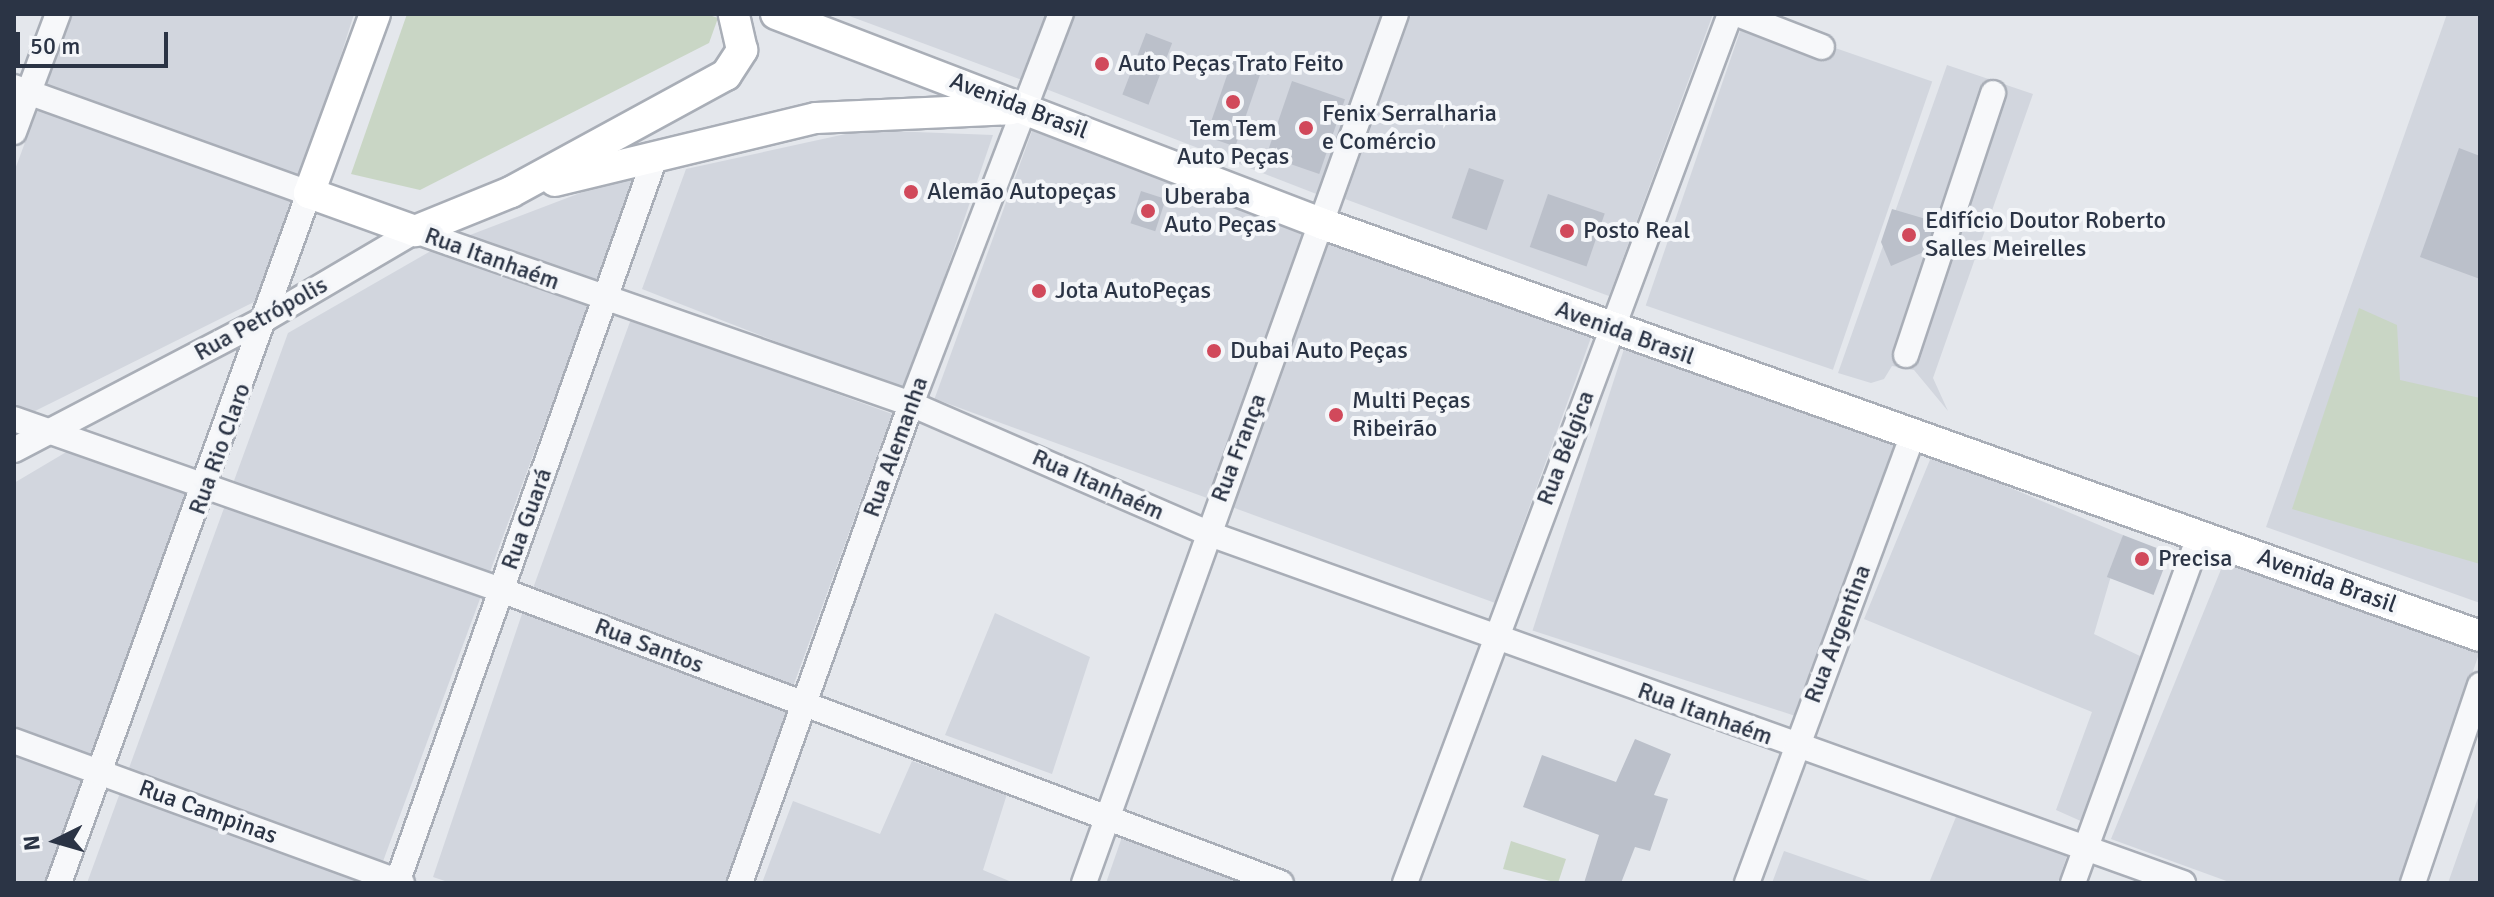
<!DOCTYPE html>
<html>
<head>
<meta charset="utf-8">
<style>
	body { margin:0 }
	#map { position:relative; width:2494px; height:897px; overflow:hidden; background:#e4e7ec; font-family:Signika,sans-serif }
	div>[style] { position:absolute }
	.built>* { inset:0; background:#d2d6de; transform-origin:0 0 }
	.green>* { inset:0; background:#c9d6c5 }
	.building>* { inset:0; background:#bbc0ca; transform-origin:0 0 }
	.roads { filter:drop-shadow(2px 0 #a9aeb7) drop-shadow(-2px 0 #a9aeb7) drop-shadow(0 2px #a9aeb7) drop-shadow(0 -2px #a9aeb7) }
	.minor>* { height:24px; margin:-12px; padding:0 12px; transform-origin:12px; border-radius:12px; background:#f7f8fa }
	.major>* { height:30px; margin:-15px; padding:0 15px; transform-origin:15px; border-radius:15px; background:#fff }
	.dots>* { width:22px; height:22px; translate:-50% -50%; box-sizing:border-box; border:4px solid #f4f6f9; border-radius:50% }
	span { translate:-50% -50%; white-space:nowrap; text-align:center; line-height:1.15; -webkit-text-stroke:8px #f4f6f9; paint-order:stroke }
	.poi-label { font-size:24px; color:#2b3445 }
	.left { translate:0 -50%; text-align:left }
	.street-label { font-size:24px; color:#2b3445 }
	.frame { position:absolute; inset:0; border:16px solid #2b3445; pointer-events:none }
	.north { position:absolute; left:16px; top:801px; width:80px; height:80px; -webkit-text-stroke:6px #f4f6f9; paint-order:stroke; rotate:265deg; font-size:22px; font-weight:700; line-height:32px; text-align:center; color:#2b3445 }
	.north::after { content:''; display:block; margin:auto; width:28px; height:36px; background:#2b3445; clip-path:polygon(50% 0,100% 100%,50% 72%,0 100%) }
	.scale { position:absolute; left:16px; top:32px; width:152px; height:36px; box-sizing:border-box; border:4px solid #2b3445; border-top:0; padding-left:10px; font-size:24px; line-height:28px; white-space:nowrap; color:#2b3445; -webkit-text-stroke:6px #f4f6f9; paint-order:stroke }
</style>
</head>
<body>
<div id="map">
	<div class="built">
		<div style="clip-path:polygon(73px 14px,354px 14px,264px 297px,27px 415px,14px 409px,14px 172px)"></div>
		<div style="clip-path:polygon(844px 14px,1046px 14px,1022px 80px)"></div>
		<div style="clip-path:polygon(1074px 14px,1383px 14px,1319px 195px,1046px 89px)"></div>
		<div style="clip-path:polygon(1411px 14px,1713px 14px,1609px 296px,1345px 199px)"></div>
		<div style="clip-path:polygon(2447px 14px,2480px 14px,2480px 603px,2266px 527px)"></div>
		<div style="left:1745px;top:17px;width:198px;height:305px;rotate:19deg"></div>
		<div style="clip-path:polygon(1947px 65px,2033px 94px,1933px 378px,1948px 411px,1914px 370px,1892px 366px,1884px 379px,1871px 383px,1838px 373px)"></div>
		<div style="clip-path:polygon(864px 130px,993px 135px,905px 392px,642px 289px,686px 169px)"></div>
		<div style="left:1032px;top:131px;width:596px;height:285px;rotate:20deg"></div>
		<div style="clip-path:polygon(638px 171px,375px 883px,87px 883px,288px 333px,436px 248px)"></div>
		<div style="left:631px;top:319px;width:278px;height:288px;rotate:20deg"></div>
		<div style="left:1624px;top:349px;width:286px;height:296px;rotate:18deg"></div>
		<div style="clip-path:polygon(68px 451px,191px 492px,48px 883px,14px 883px,14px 483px)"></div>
		<div style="clip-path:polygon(1932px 455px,2123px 535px,2094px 634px,2142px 657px,2092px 826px,2056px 810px,2092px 712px,1864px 619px)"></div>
		<div style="clip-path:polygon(2224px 562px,2480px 651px,2399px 883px,2232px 883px,2111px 839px)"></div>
		<div style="clip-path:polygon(523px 611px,789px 711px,726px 883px,451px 883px,433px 877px)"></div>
		<div style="clip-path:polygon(995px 613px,1090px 657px,1052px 774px,945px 735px)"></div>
		<div style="clip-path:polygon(912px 761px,1007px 794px,983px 870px,1014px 883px,762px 883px,793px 801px,880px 834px)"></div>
		<div style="clip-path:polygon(2480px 792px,2480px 883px,2448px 883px)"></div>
		<div style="clip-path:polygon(1958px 812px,2068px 852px,2058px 883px,1929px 883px)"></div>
		<div style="clip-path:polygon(1122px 837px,1245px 883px,1106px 883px)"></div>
		<div style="clip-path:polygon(1784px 851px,1876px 883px,1772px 883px)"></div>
	</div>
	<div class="green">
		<div style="clip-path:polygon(407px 14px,706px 14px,718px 18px,709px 43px,420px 190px,351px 174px)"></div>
		<div style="clip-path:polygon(2359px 308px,2397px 325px,2400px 380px,2480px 398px,2480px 564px,2292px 509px)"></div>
		<div style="clip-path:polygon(1511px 841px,1566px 859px,1558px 883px,1503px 869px)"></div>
	</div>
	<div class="building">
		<div style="left:1146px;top:33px;width:28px;height:66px;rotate:21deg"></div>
		<div style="left:1233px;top:58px;width:31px;height:83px;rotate:19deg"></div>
		<div style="left:1292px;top:81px;width:56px;height:79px;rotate:19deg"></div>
		<div style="clip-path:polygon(2459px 148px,2480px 156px,2480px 279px,2420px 257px)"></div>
		<div style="left:1469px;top:168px;width:37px;height:53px;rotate:19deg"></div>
		<div style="left:1141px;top:191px;width:26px;height:34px;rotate:18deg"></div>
		<div style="left:1548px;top:194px;width:60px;height:56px;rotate:19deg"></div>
		<div style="clip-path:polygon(1892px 209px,1936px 222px,1940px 245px,1891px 266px,1881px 242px)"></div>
		<div style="left:2123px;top:535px;width:50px;height:45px;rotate:21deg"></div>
		<div style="clip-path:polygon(1635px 739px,1671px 754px,1654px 795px,1668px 799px,1650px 851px,1635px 847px,1621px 883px,1584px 883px,1599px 835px,1523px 807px,1542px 755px,1616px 782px)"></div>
	</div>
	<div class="roads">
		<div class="minor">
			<div style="left:1737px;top:14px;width:91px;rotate:21.2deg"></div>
			<div style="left:14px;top:87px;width:313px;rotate:19.8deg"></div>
			<div style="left:309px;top:193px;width:734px;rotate:109.92deg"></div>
			<div style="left:14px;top:132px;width:126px;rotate:-69.6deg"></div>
			<div style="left:1906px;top:355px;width:276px;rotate:-71.6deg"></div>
			<div style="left:14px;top:419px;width:516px;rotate:19.35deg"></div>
			<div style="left:501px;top:590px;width:833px;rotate:20.59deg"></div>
			<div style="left:14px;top:450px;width:285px;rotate:-27.6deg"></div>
			<div style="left:267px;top:318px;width:172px;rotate:-30.4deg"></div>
			<div style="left:415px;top:231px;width:525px;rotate:19.23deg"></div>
			<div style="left:911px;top:404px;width:323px;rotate:23.5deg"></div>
			<div style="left:1207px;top:533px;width:1037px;rotate:19.73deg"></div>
			<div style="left:14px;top:741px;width:413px;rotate:20.1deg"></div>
			<div style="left:397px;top:883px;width:773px;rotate:-70.42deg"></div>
			<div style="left:740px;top:883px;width:509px;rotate:-70.35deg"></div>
			<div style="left:911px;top:404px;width:418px;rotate:-69deg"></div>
			<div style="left:1084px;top:883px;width:923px;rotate:-70.25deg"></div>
			<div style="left:1405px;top:883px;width:928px;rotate:-69.49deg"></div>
			<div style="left:1747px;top:883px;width:481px;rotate:-69.7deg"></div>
			<div style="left:2073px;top:883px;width:370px;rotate:-70deg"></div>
			<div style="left:2413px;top:883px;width:209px;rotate:-71.3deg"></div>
		</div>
		<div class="major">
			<div style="left:375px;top:14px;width:191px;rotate:110.2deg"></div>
			<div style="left:309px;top:193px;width:113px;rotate:19.7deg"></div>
			<div style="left:415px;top:231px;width:104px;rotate:-22.1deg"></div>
			<div style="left:511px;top:192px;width:245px;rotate:-28.6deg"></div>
			<div style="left:726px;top:75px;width:30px;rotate:-57deg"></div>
			<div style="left:742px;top:50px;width:37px;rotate:-103deg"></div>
			<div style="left:776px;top:14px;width:586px;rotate:21deg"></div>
			<div style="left:1323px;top:224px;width:1228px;rotate:19.6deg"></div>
			<div style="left:555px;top:181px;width:268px;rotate:-13.6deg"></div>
			<div style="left:816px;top:118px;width:195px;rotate:-2.6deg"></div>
		</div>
	</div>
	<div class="dots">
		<div style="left:1102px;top:64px;background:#d1495b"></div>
		<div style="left:1233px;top:102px;background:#d1495b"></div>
		<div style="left:1306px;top:128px;background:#d1495b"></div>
		<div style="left:911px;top:192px;background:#d1495b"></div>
		<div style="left:1148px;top:211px;background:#d1495b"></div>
		<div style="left:1567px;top:231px;background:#d1495b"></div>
		<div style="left:1909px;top:235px;background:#d1495b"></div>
		<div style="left:1039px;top:291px;background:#d1495b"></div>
		<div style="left:1214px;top:351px;background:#d1495b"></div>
		<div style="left:1336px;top:415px;background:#d1495b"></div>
		<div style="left:2142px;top:559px;background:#d1495b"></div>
	</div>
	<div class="poi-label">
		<span class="left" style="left:1118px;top:64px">Auto Peças Trato Feito</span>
		<span class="left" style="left:1322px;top:128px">Fenix Serralharia<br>e Comércio</span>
		<span style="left:1233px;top:143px">Tem Tem<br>Auto Peças</span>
		<span class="left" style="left:927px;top:192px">Alemão Autopeças</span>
		<span class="left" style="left:1164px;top:211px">Uberaba<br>Auto Peças</span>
		<span class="left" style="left:1925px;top:235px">Edifício Doutor Roberto<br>Salles Meirelles</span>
		<span class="left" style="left:1583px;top:231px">Posto Real</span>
		<span class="left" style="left:1055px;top:291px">Jota AutoPeças</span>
		<span class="left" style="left:1230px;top:351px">Dubai Auto Peças</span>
		<span class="left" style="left:1352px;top:415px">Multi Peças<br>Ribeirão</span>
		<span class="left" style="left:2158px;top:559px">Precisa</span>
	</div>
	<div class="street-label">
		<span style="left:1019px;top:106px;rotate:21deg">Avenida Brasil</span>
		<span style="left:492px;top:259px;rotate:20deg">Rua Itanhaém</span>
		<span style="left:261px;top:319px;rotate:-29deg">Rua Petrópolis</span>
		<span style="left:1625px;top:333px;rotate:20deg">Avenida Brasil</span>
		<span style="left:896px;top:447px;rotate:-70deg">Rua Alemanha</span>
		<span style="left:1239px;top:448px;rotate:-69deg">Rua França</span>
		<span style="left:1566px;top:448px;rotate:-69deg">Rua Bélgica</span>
		<span style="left:220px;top:449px;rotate:-70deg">Rua Rio Claro</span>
		<span style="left:1098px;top:485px;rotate:24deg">Rua Itanhaém</span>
		<span style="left:527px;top:519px;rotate:-70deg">Rua Guará</span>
		<span style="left:2327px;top:581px;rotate:20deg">Avenida Brasil</span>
		<span style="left:1838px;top:634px;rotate:-69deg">Rua Argentina</span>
		<span style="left:649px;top:646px;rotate:21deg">Rua Santos</span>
		<span style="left:1705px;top:714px;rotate:20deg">Rua Itanhaém</span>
		<span style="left:208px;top:812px;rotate:20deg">Rua Campinas</span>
	</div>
	<div class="frame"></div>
	<div class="north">N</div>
	<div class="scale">50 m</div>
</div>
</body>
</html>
